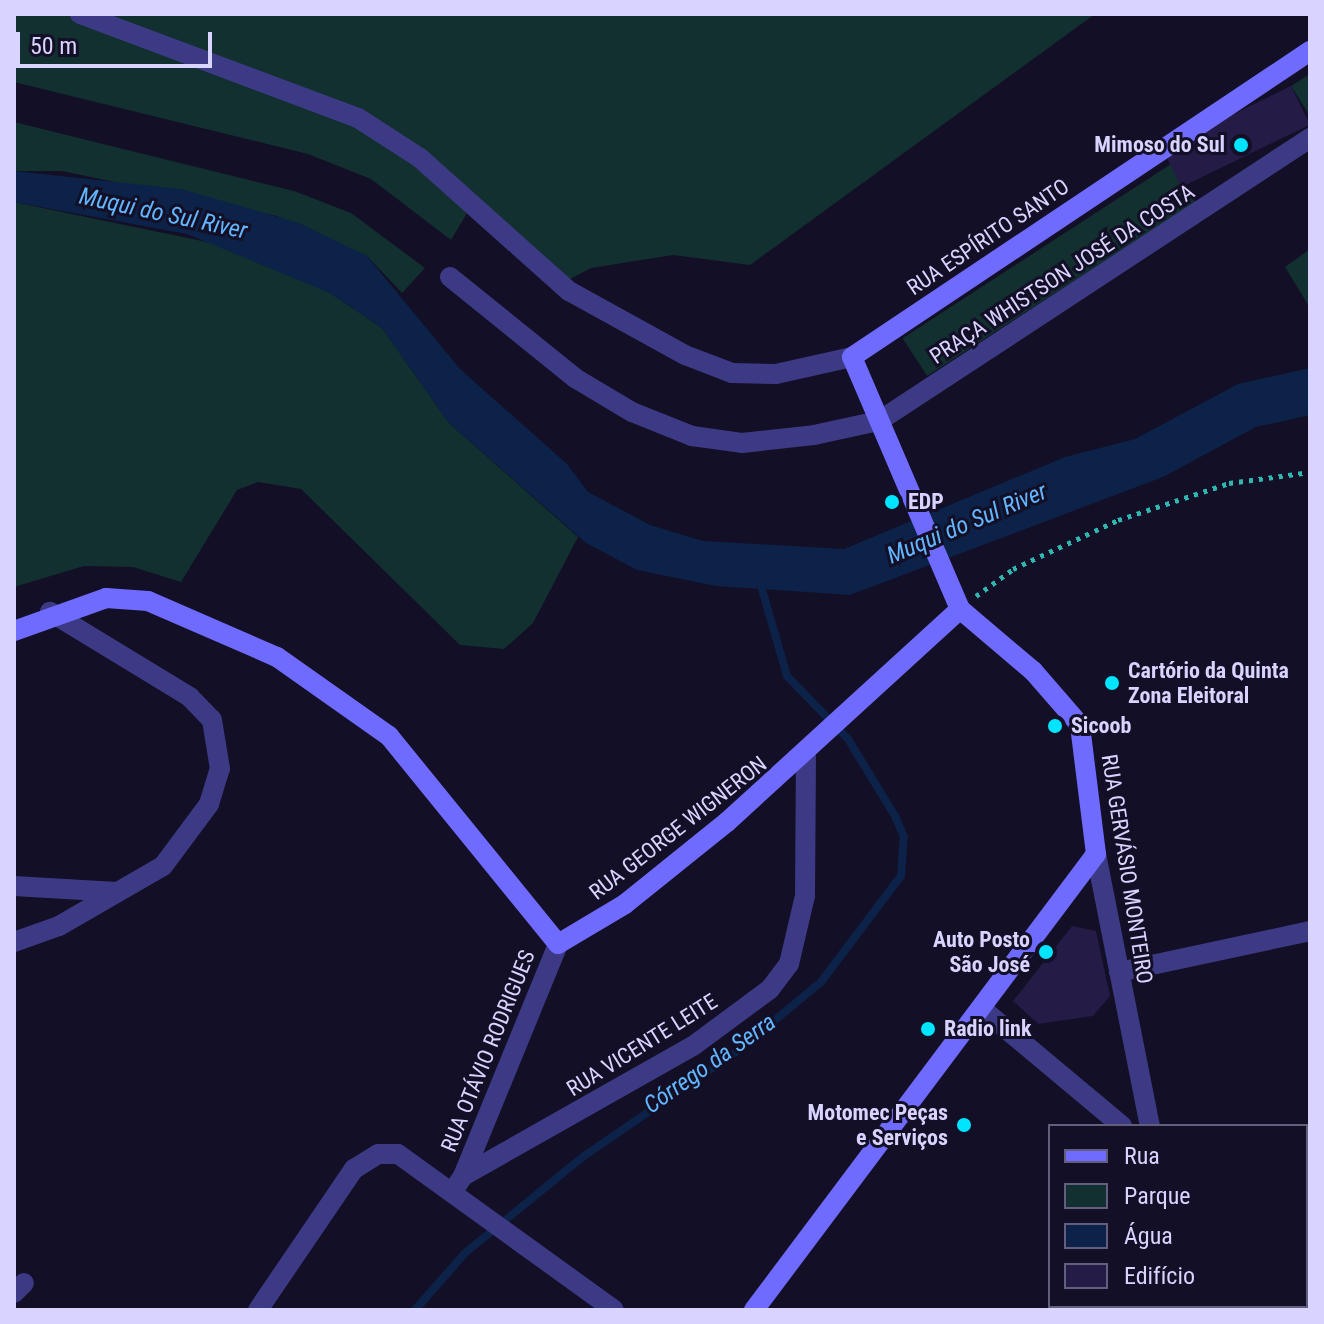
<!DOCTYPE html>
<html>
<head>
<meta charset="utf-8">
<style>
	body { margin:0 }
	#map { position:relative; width:1324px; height:1324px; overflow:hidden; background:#130f26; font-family:"Roboto Condensed",sans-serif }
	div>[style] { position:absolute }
	.green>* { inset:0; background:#12302f; transform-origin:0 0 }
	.water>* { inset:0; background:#0c2248 }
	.stream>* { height:8px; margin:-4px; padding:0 4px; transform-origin:4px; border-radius:4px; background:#0c2248 }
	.building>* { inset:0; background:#241b47; transform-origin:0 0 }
	.path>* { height:5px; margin-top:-2.5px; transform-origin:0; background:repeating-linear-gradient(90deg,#2fb8b0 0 4px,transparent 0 10px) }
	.street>* { height:20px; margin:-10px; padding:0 10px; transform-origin:10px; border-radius:10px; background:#3d3a85 }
	.secondary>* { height:20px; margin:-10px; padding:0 10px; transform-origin:10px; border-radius:10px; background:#6f6bff }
	.dots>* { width:22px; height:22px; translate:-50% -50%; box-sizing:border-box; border:4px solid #130f26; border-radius:50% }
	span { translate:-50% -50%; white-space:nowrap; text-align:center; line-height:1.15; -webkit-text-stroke:6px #130f26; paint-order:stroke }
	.poi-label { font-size:22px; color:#d9d4ff; font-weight:700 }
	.right { translate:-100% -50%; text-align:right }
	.left { translate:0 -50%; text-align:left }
	.street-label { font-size:22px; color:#d9d4ff }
	.water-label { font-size:24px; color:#62b6ff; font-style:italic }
	.frame { position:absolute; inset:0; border:16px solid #d9d4ff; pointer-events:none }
	.legend { position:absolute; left:1048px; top:1124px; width:260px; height:184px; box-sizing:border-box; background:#130f26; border:2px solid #625e7d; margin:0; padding:10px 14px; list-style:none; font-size:24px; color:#d9d4ff }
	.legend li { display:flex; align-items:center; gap:16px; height:40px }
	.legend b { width:40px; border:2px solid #625e7d }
	.scale { position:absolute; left:16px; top:32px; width:196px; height:36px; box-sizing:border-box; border:4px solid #d9d4ff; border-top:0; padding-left:10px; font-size:24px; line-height:28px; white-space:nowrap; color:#d9d4ff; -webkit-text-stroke:6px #130f26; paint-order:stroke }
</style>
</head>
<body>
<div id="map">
	<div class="green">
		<div style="clip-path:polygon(14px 14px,1095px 14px,750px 265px,673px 255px,591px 268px,557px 286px,473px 203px,451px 240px,371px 179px,308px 154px,14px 82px)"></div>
		<div style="clip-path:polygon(1310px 74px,1310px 116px,1291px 86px)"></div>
		<div style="clip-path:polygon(14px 122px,294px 191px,351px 213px,425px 268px,402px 293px,367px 256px,277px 216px,62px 171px,14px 171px)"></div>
		<div style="left:1171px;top:164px;width:45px;height:320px;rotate:57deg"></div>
		<div style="clip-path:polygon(14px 202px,231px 247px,330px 293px,382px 328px,449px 423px,578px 537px,533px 623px,504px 649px,460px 645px,301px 489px,258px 482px,237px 490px,181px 582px,133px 567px,84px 566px,14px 587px)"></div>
		<div style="clip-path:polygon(1310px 249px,1310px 308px,1285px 267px)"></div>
	</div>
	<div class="water">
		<div style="clip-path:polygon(14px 171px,181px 189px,299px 223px,367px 256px,460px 369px,567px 464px,588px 492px,650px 525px,703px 541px,844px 549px,1065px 457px,1135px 439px,1238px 384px,1310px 368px,1310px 415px,1256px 427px,1163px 477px,850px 595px,716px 586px,637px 570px,586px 543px,449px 423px,382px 328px,330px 293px,187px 234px,14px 202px)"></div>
	</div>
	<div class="stream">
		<div style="left:415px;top:1310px;width:76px;rotate:-48.7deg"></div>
		<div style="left:465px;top:1253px;width:154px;rotate:-39.2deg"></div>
		<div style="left:584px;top:1156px;width:189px;rotate:-34.4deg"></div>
		<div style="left:740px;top:1049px;width:105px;rotate:-39.6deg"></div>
		<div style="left:821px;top:982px;width:133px;rotate:-53deg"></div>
		<div style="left:901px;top:876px;width:39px;rotate:-86deg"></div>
		<div style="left:904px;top:837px;width:23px;rotate:-113deg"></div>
		<div style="left:895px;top:816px;width:90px;rotate:-121.4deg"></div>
		<div style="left:848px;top:739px;width:88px;rotate:-134.1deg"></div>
		<div style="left:787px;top:676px;width:101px;rotate:-106.1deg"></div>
	</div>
	<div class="building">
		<div style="left:1291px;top:86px;width:43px;height:143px;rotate:64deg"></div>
		<div style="clip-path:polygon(1072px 926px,1096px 931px,1110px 996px,1093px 1016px,1038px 1024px,1013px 1001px)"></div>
	</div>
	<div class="path">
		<div style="left:976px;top:596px;width:46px;rotate:-36.1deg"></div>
		<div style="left:1013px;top:569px;width:116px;rotate:-25deg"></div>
		<div style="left:1118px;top:520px;width:117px;rotate:-18.4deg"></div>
		<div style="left:1229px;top:483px;width:82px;rotate:-7.7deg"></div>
	</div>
	<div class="street">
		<div style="left:80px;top:14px;width:297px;rotate:20.5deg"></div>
		<div style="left:358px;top:118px;width:74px;rotate:32.8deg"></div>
		<div style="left:420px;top:158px;width:200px;rotate:41.8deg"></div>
		<div style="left:569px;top:291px;width:132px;rotate:28.9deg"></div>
		<div style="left:685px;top:355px;width:50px;rotate:21deg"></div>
		<div style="left:732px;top:373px;width:44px;rotate:1.3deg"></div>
		<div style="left:776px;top:374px;width:78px;rotate:-12.6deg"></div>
		<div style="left:450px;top:277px;width:161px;rotate:38.9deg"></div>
		<div style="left:575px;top:378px;width:66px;rotate:30.8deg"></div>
		<div style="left:632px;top:412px;width:65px;rotate:21.8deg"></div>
		<div style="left:692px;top:436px;width:50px;rotate:8deg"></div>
		<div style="left:742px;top:443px;width:72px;rotate:-6.3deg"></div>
		<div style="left:814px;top:435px;width:66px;rotate:-12.2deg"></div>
		<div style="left:879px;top:421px;width:516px;rotate:-33.29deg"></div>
		<div style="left:1096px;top:854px;width:277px;rotate:78.8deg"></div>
		<div style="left:14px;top:886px;width:103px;rotate:3.3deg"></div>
		<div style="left:14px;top:942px;width:48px;rotate:-19.6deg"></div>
		<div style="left:59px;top:926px;width:120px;rotate:-30deg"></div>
		<div style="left:163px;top:866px;width:77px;rotate:-53.4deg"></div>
		<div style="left:209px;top:804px;width:37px;rotate:-73deg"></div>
		<div style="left:220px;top:769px;width:50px;rotate:-99.3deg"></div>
		<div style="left:212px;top:720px;width:32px;rotate:-134deg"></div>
		<div style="left:190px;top:697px;width:164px;rotate:-148.7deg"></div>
		<div style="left:1119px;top:972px;width:195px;rotate:-12.1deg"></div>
		<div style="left:981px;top:1008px;width:184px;rotate:39.9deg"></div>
		<div style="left:1306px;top:1154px;width:6px;rotate:-45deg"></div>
		<div style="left:463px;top:1176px;width:251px;rotate:-67.7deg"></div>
		<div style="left:455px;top:1188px;width:14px;rotate:-56deg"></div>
		<div style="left:463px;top:1176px;width:264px;rotate:-29.5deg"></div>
		<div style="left:693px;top:1046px;width:96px;rotate:-36.5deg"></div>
		<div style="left:770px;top:989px;width:31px;rotate:-53deg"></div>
		<div style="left:789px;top:964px;width:70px;rotate:-76.8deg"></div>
		<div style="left:805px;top:896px;width:140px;rotate:-89.6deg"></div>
		<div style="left:14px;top:1293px;width:14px;rotate:-45deg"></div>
		<div style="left:1299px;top:1306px;width:6px;rotate:45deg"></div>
		<div style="left:258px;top:1310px;width:171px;rotate:-55.8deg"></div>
		<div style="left:354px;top:1169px;width:28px;rotate:-32deg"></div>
		<div style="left:378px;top:1154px;width:20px"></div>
		<div style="left:398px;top:1154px;width:266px;rotate:35.8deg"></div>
		<div style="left:1258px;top:1310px;width:5px;rotate:-53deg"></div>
	</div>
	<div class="secondary">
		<div style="left:14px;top:631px;width:98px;rotate:-19.7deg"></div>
		<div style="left:106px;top:598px;width:42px;rotate:4.1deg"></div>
		<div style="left:148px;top:601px;width:141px;rotate:23.5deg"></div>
		<div style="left:277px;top:657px;width:137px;rotate:35.2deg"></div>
		<div style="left:389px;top:736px;width:268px;rotate:50.9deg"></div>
		<div style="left:558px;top:944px;width:78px;rotate:-30.8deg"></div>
		<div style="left:625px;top:904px;width:131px;rotate:-38.8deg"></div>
		<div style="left:727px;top:822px;width:316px;rotate:-42.4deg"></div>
		<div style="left:754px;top:1310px;width:570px;rotate:-53.13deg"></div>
		<div style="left:1096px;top:854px;width:130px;rotate:-97.1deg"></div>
		<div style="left:1080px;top:725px;width:72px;rotate:-131deg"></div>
		<div style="left:1033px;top:671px;width:96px;rotate:-139.7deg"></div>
		<div style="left:960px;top:609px;width:274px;rotate:-113.2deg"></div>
		<div style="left:852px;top:357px;width:551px;rotate:-33.75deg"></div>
	</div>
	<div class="dots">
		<div style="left:1241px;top:145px;background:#00e5ff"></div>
		<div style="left:892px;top:502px;background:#00e5ff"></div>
		<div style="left:1112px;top:683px;background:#00e5ff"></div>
		<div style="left:1055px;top:726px;background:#00e5ff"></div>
		<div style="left:1046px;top:952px;background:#00e5ff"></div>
		<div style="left:928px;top:1029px;background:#00e5ff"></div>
		<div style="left:964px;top:1125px;background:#00e5ff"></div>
	</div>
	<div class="poi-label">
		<span class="right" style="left:1225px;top:145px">Mimoso do Sul</span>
		<span class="left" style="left:908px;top:502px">EDP</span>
		<span class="left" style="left:1128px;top:683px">Cartório da Quinta<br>Zona Eleitoral</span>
		<span class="left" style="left:1071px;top:726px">Sicoob</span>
		<span class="right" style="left:1030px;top:952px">Auto Posto<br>São José</span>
		<span class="left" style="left:944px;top:1029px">Radio link</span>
		<span class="right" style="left:948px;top:1125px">Motomec Peças<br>e Serviços</span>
	</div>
	<div class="street-label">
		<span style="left:988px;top:237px;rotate:-34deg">RUA ESPÍRITO SANTO</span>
		<span style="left:1062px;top:274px;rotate:-33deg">PRAÇA WHISTSON JOSÉ DA COSTA</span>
		<span style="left:678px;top:828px;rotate:-38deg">RUA GEORGE WIGNERON</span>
		<span style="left:1127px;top:869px;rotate:81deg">RUA GERVÁSIO MONTEIRO</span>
		<span style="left:642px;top:1045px;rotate:-32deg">RUA VICENTE LEITE</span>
		<span style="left:488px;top:1051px;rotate:-68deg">RUA OTÁVIO RODRIGUES</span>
	</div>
	<div class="water-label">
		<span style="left:163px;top:214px;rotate:12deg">Muqui do Sul River</span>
		<span style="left:967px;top:524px;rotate:-23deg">Muqui do Sul River</span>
		<span style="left:710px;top:1064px;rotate:-35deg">Córrego da Serra</span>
	</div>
	<div class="frame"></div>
	<ul class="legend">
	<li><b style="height:10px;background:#6f6bff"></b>Rua</li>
	<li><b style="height:22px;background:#12302f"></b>Parque</li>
	<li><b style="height:22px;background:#0c2248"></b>Água</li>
	<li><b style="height:22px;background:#241b47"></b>Edifício</li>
	</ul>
	<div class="scale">50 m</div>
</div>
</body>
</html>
